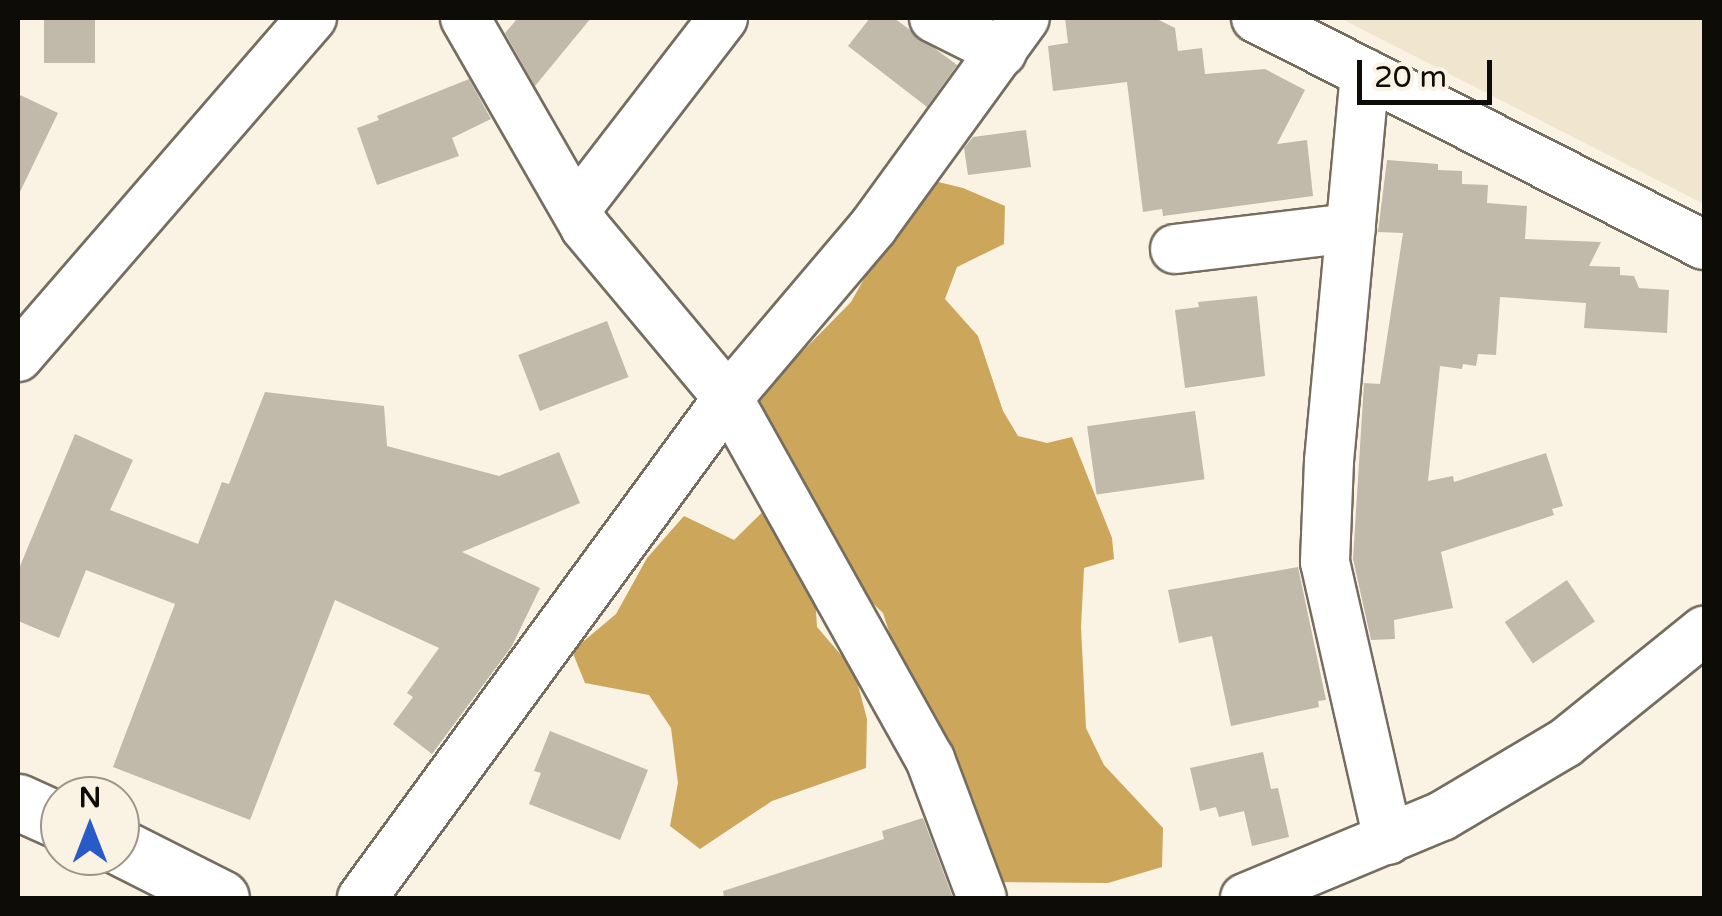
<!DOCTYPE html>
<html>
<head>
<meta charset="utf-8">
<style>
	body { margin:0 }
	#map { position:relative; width:1722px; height:916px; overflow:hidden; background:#faf2e2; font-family:"Varela Round",sans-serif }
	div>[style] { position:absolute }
	.built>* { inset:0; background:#f0e5cf }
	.forest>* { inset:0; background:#cca65a }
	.building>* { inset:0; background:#c1b9aa; transform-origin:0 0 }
	.roads { filter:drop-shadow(2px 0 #746d60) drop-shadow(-2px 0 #746d60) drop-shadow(0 2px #746d60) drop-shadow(0 -2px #746d60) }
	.minor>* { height:48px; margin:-24px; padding:0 24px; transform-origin:24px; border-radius:24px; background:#fff }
	.major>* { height:55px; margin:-27.5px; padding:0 27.5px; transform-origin:27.5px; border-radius:27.5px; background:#fff }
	span { translate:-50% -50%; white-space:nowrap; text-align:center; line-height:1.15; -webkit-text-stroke:10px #faf2e2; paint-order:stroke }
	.frame { position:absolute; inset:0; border:20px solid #0e0c07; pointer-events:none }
	.north { position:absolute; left:40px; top:776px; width:100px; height:100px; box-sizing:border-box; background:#faf2e2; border:2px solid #9c968a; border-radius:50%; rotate:0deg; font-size:28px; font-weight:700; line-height:40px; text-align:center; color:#0e0c07 }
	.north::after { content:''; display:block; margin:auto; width:35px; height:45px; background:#285ac8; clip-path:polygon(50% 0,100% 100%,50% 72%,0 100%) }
	.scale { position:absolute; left:1357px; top:60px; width:135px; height:45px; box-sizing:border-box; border:5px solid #0e0c07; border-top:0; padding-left:12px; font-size:30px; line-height:35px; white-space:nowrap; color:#0e0c07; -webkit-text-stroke:8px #faf2e2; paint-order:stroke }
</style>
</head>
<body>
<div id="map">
	<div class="built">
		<div style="clip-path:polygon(1340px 18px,1704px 18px,1704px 204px)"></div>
	</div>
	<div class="forest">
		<div style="clip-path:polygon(930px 180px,963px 188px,1005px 206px,1004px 244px,957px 267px,945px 299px,978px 336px,1003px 411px,1018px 436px,1047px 443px,1072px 437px,1112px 538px,1114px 559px,1084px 568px,1081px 627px,1086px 728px,1104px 765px,1163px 828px,1162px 867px,1108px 883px,998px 882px,897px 656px,883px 613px,863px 594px,816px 610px,817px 627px,854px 670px,867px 719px,866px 768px,772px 801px,700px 849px,670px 826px,678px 783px,671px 728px,649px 695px,585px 683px,572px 651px,616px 614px,647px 558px,684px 516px,734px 540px,794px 481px,754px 409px,788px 366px,851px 302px,882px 247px)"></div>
	</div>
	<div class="building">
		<div style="left:44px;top:18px;width:51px;height:45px"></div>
		<div style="clip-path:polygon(518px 18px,591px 18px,535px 86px,505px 33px)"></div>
		<div style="clip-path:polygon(870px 18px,894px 18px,957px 65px,927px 107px,848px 46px)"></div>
		<div style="clip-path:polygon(1065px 18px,1155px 18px,1175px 28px,1178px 51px,1202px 48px,1205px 74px,1265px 69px,1305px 90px,1277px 144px,1307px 140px,1313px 196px,1163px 216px,1162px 209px,1143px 212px,1127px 82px,1053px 91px,1048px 46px,1068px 43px)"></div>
		<div style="clip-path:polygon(469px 79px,491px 119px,452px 138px,459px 156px,377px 185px,357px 128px,379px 120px,377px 116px)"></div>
		<div style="clip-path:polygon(18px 94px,58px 113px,18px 196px)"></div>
		<div style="clip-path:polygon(1026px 130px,1031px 167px,968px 175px,964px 148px,973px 137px)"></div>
		<div style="clip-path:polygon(1387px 160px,1438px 164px,1438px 170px,1462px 171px,1462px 184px,1488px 185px,1487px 203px,1527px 206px,1525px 239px,1601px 242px,1589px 266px,1620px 267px,1620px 275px,1634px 276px,1639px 288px,1669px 290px,1667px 333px,1584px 328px,1586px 303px,1500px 297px,1496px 355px,1478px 354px,1476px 366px,1463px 364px,1462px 369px,1440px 366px,1428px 481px,1453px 476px,1454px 482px,1546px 453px,1563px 506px,1552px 509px,1554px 515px,1441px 552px,1453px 608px,1394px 620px,1395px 639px,1371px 640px,1353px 559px,1364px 383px,1380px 384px,1403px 233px,1378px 232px)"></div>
		<div style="clip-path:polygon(1257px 296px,1265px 376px,1185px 388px,1175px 310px,1199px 307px,1198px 302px)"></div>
		<div style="left:607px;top:321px;width:60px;height:95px;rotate:69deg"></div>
		<div style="clip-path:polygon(265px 392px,384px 406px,387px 446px,499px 476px,559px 452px,580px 503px,462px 552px,540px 588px,512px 646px,432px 754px,393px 724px,413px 697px,407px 693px,439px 648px,335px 600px,250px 820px,113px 767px,175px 604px,86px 570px,59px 638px,18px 621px,18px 571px,75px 434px,133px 460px,110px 510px,198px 544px,222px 482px,229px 484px)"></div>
		<div style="left:1195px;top:411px;width:69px;height:109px;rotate:82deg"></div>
		<div style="clip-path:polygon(1298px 567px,1326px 700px,1318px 701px,1319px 707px,1231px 726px,1212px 636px,1179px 643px,1168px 590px)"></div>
		<div style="left:1567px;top:580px;width:50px;height:75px;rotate:56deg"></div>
		<div style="clip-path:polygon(550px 731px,648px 770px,620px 840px,529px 804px,541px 773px,534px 771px)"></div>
		<div style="clip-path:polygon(1263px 752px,1271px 789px,1278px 788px,1289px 837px,1252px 846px,1244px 811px,1219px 817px,1216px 807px,1200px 811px,1190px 768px)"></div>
		<div style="clip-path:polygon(923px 818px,953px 898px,724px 898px,723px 891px,884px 839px,882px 831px)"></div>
	</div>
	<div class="roads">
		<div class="minor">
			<div style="left:465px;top:18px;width:241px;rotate:60.1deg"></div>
			<div style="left:585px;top:227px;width:223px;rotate:50.1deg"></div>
			<div style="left:728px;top:398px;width:414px;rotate:60.8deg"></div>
			<div style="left:930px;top:759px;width:148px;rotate:69.5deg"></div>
			<div style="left:934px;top:18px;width:76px;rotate:26.6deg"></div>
			<div style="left:1256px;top:18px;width:502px;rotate:26.87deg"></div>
			<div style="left:1365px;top:73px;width:390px;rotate:95.3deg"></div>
			<div style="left:1329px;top:461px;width:101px;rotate:92.3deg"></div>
			<div style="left:1325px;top:562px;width:285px;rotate:77.2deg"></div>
			<div style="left:576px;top:209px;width:241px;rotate:-52.4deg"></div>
			<div style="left:1175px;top:249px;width:177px;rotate:-6.8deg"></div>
			<div style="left:18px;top:357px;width:449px;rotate:-49.1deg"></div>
			<div style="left:362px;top:898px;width:620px;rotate:-53.8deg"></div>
			<div style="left:728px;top:398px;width:224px;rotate:-49.7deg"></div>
			<div style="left:873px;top:227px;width:258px;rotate:-54deg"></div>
			<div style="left:1245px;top:898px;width:213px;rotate:-22.6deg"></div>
			<div style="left:1442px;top:816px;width:143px;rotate:-30.7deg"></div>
			<div style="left:1565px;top:743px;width:179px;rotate:-38.9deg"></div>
		</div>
		<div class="major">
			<div style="left:18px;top:802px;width:46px;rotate:24.3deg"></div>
			<div style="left:120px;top:847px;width:113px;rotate:26.8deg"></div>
		</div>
	</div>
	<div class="frame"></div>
	<div class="north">N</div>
	<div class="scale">20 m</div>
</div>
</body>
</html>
